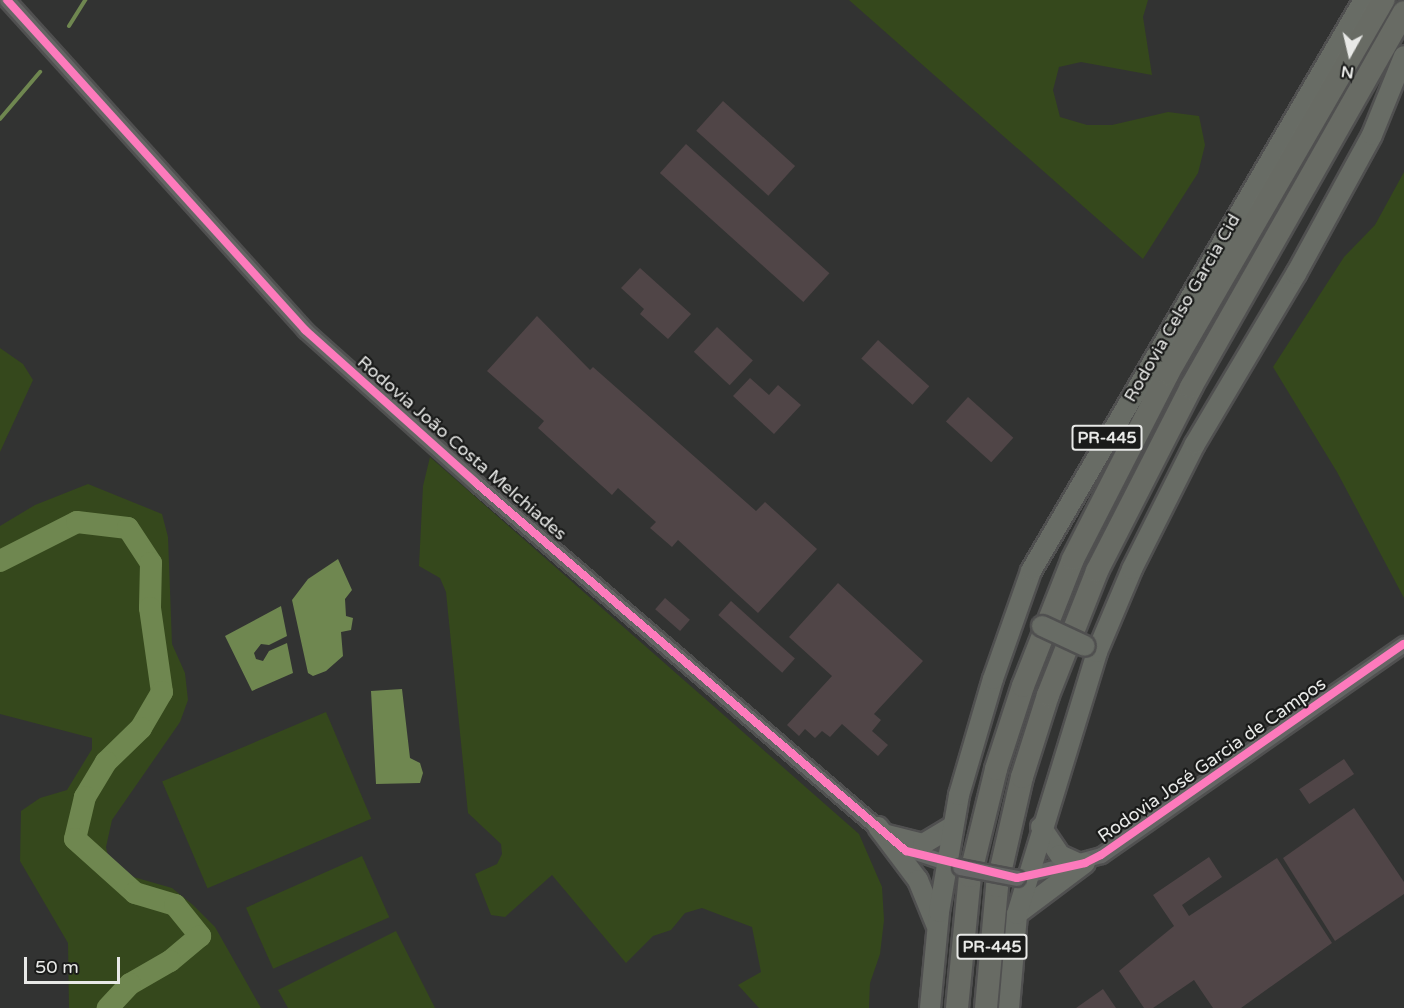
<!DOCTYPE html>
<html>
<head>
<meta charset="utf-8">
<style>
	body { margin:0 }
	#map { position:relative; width:1404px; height:1008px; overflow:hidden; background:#323332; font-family:"Varela Round",sans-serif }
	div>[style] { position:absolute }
	.green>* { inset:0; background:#35481c; transform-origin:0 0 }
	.water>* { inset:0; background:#6f8750 }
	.stream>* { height:4px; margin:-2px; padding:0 2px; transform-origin:2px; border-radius:2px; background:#6f8750 }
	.river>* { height:22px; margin:-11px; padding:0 11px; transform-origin:11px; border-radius:11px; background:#6f8750 }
	.building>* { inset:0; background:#504547; transform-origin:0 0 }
	.roads { filter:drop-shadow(2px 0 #505050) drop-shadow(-2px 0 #505050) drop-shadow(0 2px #505050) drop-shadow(0 -2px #505050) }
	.tertiary>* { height:15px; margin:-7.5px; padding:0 7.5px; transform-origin:7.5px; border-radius:7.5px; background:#646564 }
	.trunk>* { height:20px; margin:-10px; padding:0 10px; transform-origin:10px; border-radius:10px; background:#686c65 }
	.motorway>* { height:22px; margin:-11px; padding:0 11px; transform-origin:11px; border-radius:11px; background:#686b64 }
	.bridges { filter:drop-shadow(2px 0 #505050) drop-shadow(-2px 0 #505050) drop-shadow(0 2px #505050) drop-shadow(0 -2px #505050) }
	.tertiary-bridge>* { height:15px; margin:-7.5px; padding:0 7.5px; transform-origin:7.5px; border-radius:7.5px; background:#646564 }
	.trunk-bridge>* { height:20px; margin:-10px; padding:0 10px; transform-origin:10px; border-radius:10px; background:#686c65 }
	.cycleway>* { height:8px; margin:-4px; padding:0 4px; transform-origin:4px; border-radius:4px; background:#fd7abc }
	span { translate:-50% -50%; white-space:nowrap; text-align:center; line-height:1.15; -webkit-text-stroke:4.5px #1a1b1a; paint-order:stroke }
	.shield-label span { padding:2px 4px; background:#1a1b1a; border:2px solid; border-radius:4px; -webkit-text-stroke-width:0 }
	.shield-label { font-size:16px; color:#e8e9e7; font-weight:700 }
	.street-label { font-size:18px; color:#e8e9e7 }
	.north { position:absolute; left:1320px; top:24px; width:60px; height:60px; -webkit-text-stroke:4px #1a1b1a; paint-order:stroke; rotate:188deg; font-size:16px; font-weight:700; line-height:24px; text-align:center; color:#e8e9e7 }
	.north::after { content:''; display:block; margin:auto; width:21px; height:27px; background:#e8e9e7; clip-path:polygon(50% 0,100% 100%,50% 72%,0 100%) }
	.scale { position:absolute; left:24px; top:957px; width:96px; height:27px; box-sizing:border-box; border:3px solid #e8e9e7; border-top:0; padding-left:8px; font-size:18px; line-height:21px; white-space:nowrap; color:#e8e9e7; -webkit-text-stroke:4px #1a1b1a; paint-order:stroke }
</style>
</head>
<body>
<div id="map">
	<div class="green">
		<div style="clip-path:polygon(849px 0,1148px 0,1143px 17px,1152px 75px,1081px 62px,1059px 67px,1053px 90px,1060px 117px,1087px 125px,1112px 125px,1168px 112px,1199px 116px,1205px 145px,1198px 173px,1143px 259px)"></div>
		<div style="clip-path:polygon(1404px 172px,1404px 598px,1337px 472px,1273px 367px,1344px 257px,1375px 225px)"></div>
		<div style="clip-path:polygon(0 348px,23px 364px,33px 380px,0 452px)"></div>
		<div style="clip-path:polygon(430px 457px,859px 834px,882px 887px,884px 920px,880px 954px,870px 983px,869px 1008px,759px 1008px,738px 985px,761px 972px,752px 927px,702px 908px,685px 913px,671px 930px,653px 936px,626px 963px,552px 875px,505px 917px,491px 915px,475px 874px,497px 864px,502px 854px,501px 844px,468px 813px,446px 592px,440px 578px,419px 566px,423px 486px)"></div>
		<div style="clip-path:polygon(88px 484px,162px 514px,168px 537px,172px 644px,185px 673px,188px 700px,180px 722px,112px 820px,106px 847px,109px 861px,116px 872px,172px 888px,193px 905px,215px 927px,261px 1008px,69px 1008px,68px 943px,20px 861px,21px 811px,40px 798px,67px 790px,92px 749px,92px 738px,0 714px,0 526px,35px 505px)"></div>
		<div style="left:326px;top:712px;width:116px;height:178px;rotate:67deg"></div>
		<div style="left:362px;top:856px;width:67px;height:127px;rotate:66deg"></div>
		<div style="clip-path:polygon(396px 931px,435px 1008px,288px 1008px,278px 990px)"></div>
	</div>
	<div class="water">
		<div style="clip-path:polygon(338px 559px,352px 590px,345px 599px,346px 616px,353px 618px,351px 630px,341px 632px,343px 656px,326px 671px,313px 676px,308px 673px,292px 600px,308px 579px)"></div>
		<div style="clip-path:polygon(281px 606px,287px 636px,269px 645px,261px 644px,254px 653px,256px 659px,263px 661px,269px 651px,287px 643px,293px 673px,252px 691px,225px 636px)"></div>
		<div style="clip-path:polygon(402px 689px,410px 758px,420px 763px,423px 773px,420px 783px,376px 784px,371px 691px)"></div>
	</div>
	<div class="stream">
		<div style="left:69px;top:26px;width:31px;rotate:-58deg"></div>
		<div style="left:0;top:119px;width:62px;rotate:-49.6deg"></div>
	</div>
	<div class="river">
		<div style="left:0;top:561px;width:86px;rotate:-26.9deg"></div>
		<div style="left:77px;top:522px;width:51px;rotate:6.7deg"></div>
		<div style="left:128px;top:528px;width:42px;rotate:56.7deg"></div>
		<div style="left:151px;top:563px;width:45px;rotate:91.3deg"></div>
		<div style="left:150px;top:608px;width:85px;rotate:81.9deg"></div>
		<div style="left:162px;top:692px;width:42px;rotate:120.3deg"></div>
		<div style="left:141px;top:728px;width:49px;rotate:135.8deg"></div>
		<div style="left:106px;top:762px;width:41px;rotate:121deg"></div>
		<div style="left:85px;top:797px;width:43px;rotate:103.4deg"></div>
		<div style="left:75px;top:839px;width:81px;rotate:42deg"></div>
		<div style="left:135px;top:893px;width:42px;rotate:16.7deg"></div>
		<div style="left:175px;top:905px;width:40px;rotate:51deg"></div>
		<div style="left:200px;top:936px;width:39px;rotate:140deg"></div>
		<div style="left:170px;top:961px;width:46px;rotate:150.1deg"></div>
		<div style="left:130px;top:984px;width:33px;rotate:133deg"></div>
	</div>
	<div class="building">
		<div style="left:723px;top:101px;width:97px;height:40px;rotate:42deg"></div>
		<div style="left:686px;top:144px;width:193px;height:39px;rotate:42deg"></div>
		<div style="clip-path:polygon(640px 268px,691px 314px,668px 339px,640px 314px,644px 309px,621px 288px)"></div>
		<div style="clip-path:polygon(537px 316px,590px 370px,593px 367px,756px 511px,765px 502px,817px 549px,758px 613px,678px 540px,672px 547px,650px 528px,656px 522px,618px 488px,612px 495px,538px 428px,544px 421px,487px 371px)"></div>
		<div style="left:717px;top:327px;width:49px;height:34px;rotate:43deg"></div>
		<div style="left:878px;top:340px;width:69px;height:25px;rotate:42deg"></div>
		<div style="clip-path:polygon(750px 378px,769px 395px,778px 385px,801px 405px,774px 434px,733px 396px)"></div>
		<div style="left:968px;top:397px;width:61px;height:33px;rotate:42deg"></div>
		<div style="clip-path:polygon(838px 583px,923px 661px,874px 714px,881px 720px,872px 731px,888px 745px,878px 756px,842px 724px,830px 737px,822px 731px,815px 738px,805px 729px,799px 736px,787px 725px,832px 676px,789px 637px)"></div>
		<div style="left:665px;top:598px;width:33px;height:15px;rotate:41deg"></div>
		<div style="left:731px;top:601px;width:86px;height:19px;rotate:42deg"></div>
		<div style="left:1344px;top:759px;width:18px;height:54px;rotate:56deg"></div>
		<div style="clip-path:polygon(1354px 808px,1404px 882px,1404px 894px,1335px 941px,1283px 858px)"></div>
		<div style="clip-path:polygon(1209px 857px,1222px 877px,1182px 905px,1189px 916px,1277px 858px,1332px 943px,1241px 1008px,1213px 1008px,1194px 980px,1153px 1008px,1144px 1008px,1119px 971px,1174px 926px,1153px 895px)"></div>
		<div style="clip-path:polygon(1103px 989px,1116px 1008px,1076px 1008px)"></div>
	</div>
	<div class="roads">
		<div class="tertiary">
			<div style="left:7px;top:0;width:445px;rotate:47.9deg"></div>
			<div style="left:305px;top:330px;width:229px;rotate:41.8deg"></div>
			<div style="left:476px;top:483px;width:559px;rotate:40.65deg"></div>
			<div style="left:900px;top:847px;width:60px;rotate:18.4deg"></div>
			<div style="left:1020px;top:877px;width:84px;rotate:-15.2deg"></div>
			<div style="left:1101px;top:855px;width:369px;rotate:-34.9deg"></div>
		</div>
		<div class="trunk">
			<div style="left:878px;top:827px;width:66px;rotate:53deg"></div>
			<div style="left:918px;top:880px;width:48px;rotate:67.8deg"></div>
			<div style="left:1041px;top:827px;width:34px;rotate:56deg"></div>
			<div style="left:1060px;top:855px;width:21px;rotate:25deg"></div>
			<div style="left:887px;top:835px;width:37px;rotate:14deg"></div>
			<div style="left:923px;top:844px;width:35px;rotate:-31deg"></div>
			<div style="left:1017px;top:914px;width:85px;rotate:-36.9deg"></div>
			<div style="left:930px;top:1008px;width:96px;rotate:-84.6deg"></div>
			<div style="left:939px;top:912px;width:119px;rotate:-80.3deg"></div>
			<div style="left:959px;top:795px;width:121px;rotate:-73.7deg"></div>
			<div style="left:993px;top:679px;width:114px;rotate:-70.6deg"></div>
			<div style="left:1031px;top:571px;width:661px;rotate:-59.75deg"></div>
			<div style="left:1009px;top:1008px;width:94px;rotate:-85.1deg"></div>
			<div style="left:1017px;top:914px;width:274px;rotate:-73deg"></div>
			<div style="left:1097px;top:652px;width:90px;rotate:-67.1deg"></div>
			<div style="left:1132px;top:569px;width:140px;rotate:-63.3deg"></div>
			<div style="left:1195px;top:444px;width:198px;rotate:-59.3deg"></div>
			<div style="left:1296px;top:274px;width:158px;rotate:-61.3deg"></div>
			<div style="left:1372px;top:135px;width:85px;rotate:-67.9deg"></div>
		</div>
		<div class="motorway">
			<div style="left:957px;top:1008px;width:133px;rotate:-84.4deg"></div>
			<div style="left:970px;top:876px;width:110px;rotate:-76.3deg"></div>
			<div style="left:996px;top:769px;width:87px;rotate:-72deg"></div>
			<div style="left:1023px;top:686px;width:136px;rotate:-68.5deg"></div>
			<div style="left:1073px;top:559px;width:209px;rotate:-62.9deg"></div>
			<div style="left:1168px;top:373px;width:431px;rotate:-60deg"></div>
			<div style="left:986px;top:1008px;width:122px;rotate:-84.8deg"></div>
			<div style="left:997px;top:886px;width:112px;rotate:-77.1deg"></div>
			<div style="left:1022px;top:777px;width:86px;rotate:-72.4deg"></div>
			<div style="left:1048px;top:695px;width:133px;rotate:-68.4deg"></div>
			<div style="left:1097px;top:571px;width:207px;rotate:-62.9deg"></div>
			<div style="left:1191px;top:387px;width:431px;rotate:-60.4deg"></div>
		</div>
	</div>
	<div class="bridges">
		<div class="tertiary-bridge">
			<div style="left:960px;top:867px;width:58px;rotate:10.9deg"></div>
		</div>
		<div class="trunk-bridge">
			<div style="left:1042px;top:626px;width:47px;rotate:24.9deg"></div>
		</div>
	</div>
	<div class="cycleway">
		<div style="left:7px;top:0;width:445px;rotate:47.9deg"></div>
		<div style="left:305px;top:330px;width:229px;rotate:41.8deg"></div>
		<div style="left:476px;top:483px;width:566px;rotate:40.56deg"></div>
		<div style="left:906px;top:851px;width:114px;rotate:13.7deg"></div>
		<div style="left:1017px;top:878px;width:70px;rotate:-12.4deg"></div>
		<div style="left:1085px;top:863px;width:18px;rotate:-27deg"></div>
		<div style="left:1101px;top:855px;width:369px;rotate:-34.9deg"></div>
	</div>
	<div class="shield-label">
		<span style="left:1107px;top:438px">PR-445</span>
		<span style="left:992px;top:947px">PR-445</span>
	</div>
	<div class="street-label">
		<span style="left:1182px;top:308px;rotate:-60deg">Rodovia Celso Garcia Cid</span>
		<span style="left:462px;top:448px;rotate:41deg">Rodovia João Costa Melchiades</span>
		<span style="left:1212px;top:760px;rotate:-35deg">Rodovia José Garcia de Campos</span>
	</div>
	<div class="north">N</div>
	<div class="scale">50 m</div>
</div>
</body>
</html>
